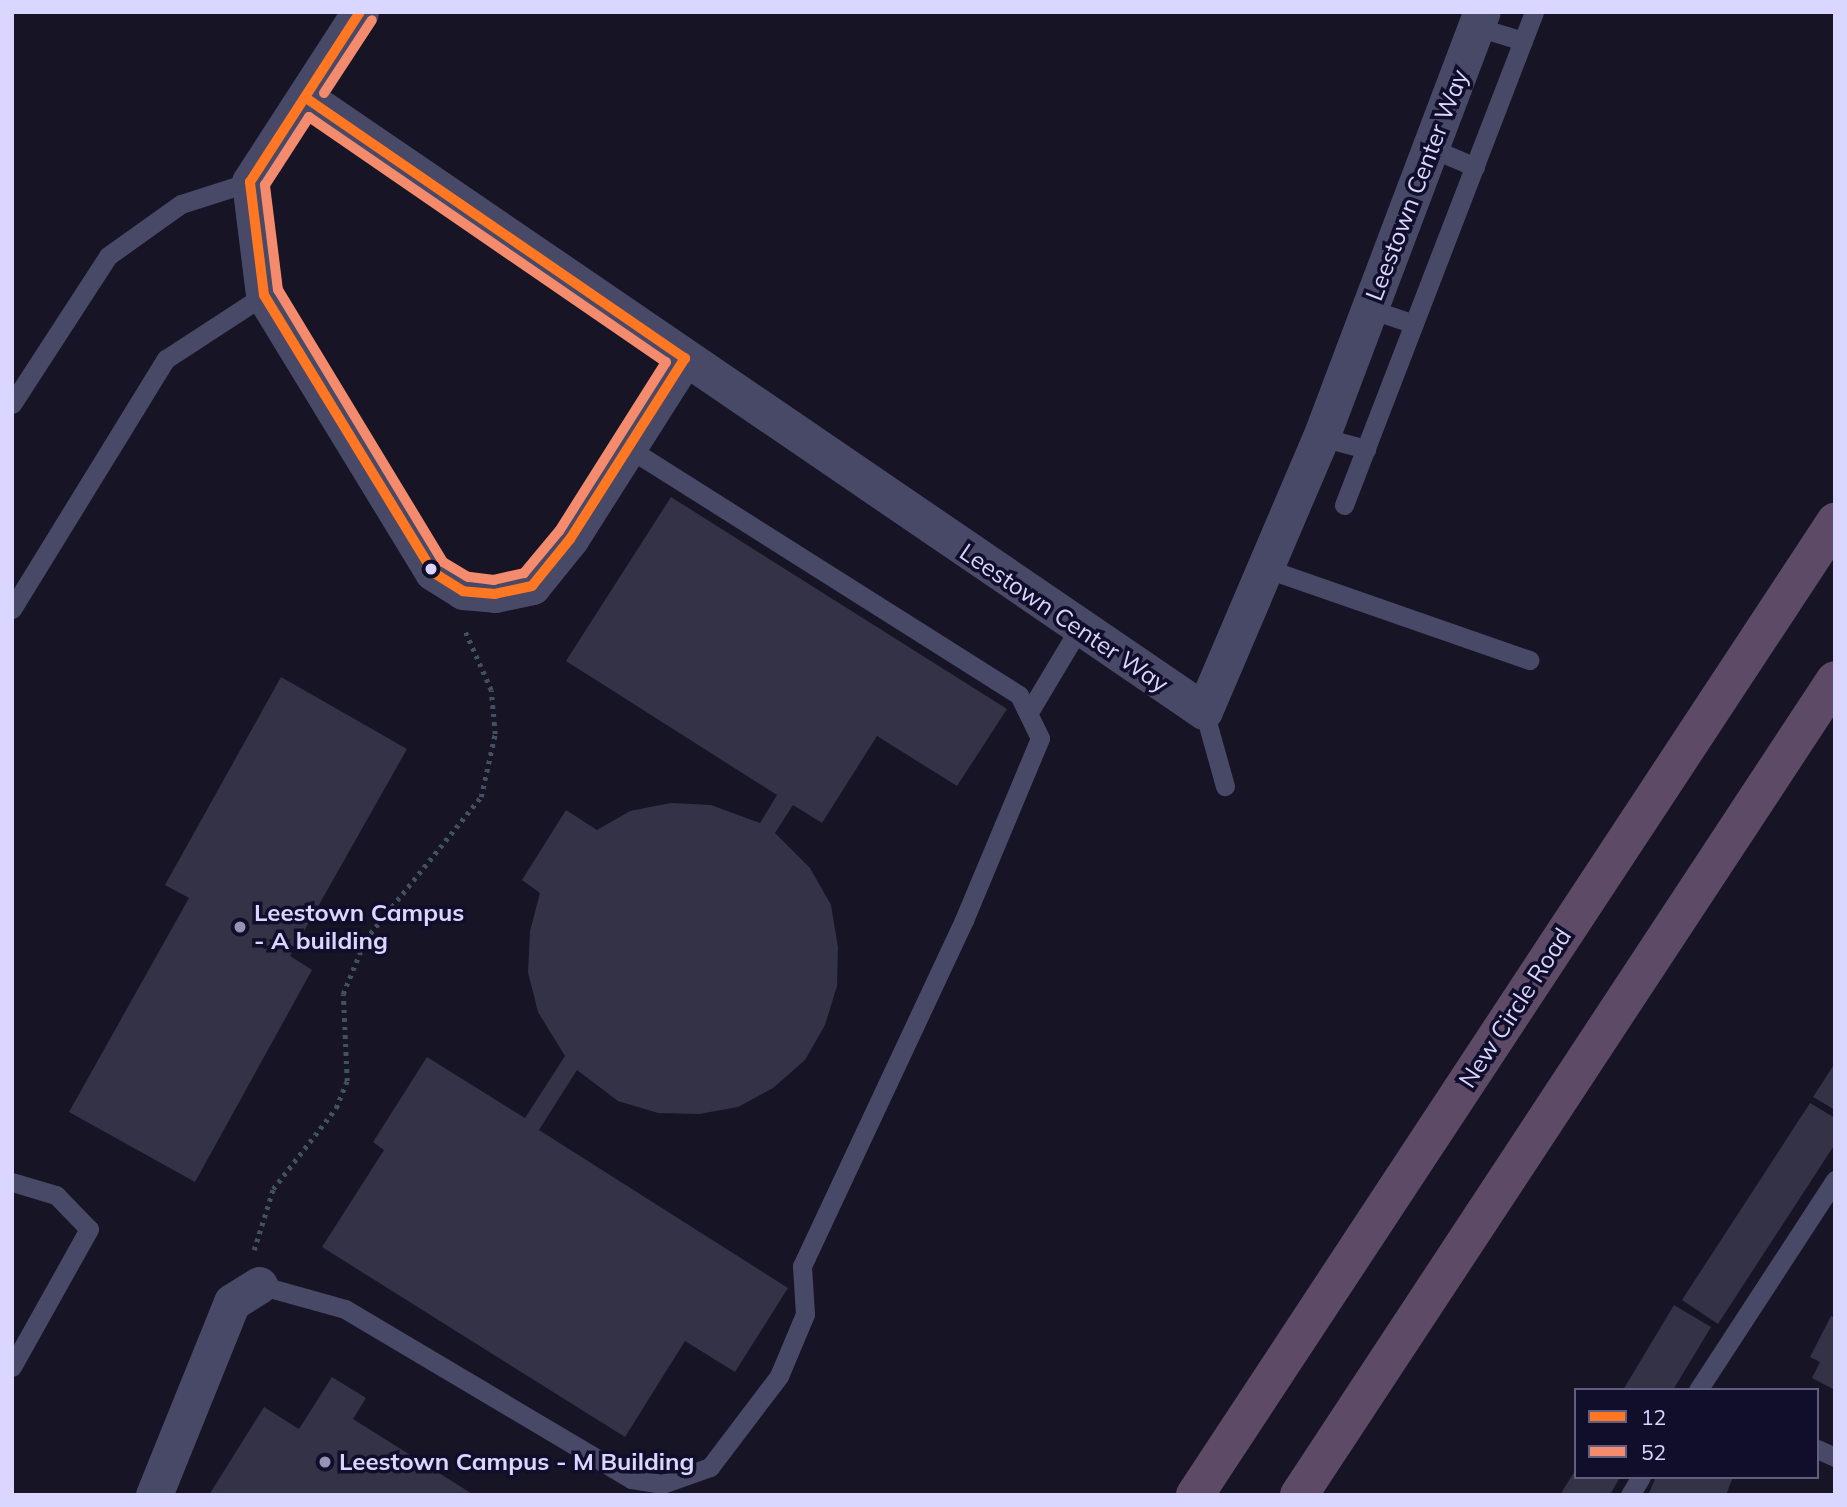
<!DOCTYPE html>
<html>
<head>
<meta charset="utf-8">
<style>
	body { margin:0 }
	#map { position:relative; width:1847px; height:1507px; overflow:hidden; background:#161425; font-family:Mulish,sans-serif }
	div>[style] { position:absolute }
	.building>* { inset:0; background:#343246 }
	.path>* { height:4.5px; margin-top:-2.25px; transform-origin:0; background:repeating-linear-gradient(90deg,#405161 0 3.5px,transparent 0 8.5px) }
	.lane>* { height:19px; margin:-9.5px; padding:0 9.5px; transform-origin:9.5px; border-radius:9.5px; background:#484966 }
	.street>* { height:37px; margin:-18.5px; padding:0 18.5px; transform-origin:18.5px; border-radius:18.5px; background:#484966 }
	.highway>* { height:38px; margin:-19px; padding:0 19px; transform-origin:19px; border-radius:19px; background:#5c4a66 }
	.bus-1>* { height:10px; margin:-5px; padding:0 5px; transform-origin:5px; border-radius:5px; background:#ff7723 }
	.bus-2>* { height:10px; margin:-5px; padding:0 5px; transform-origin:5px; border-radius:5px; background:#f58b6d }
	.dots>* { width:19px; height:19px; translate:-50% -50%; box-sizing:border-box; border:4px solid #110e2b; border-radius:50% }
	span { translate:-50% -50%; white-space:nowrap; text-align:center; line-height:1.15; -webkit-text-stroke:7px #110e2b; paint-order:stroke }
	.street-label { font-size:24px; color:#d9d7ff }
	.poi-label { font-size:24px; color:#d9d7ff; font-weight:700 }
	.left { translate:0 -50%; text-align:left }
	.frame { position:absolute; inset:0; border:14px solid #d9d7ff; pointer-events:none }
	.legend { position:absolute; left:1574px; top:1388px; width:245px; height:91px; box-sizing:border-box; background:#110e2b; border:2px solid #615e80; margin:0; padding:9px 12px; list-style:none; font-size:21px; color:#d9d7ff }
	.legend li { display:flex; align-items:center; gap:14px; height:35px }
	.legend b { width:35px; border:2px solid #615e80 }
</style>
</head>
<body>
<div id="map">
	<div class="building">
		<div style="clip-path:polygon(671px 497px,1007px 709px,957px 786px,877px 736px,822px 823px,793px 805px,775px 833px,810px 868px,831px 905px,838px 947px,837px 986px,825px 1025px,805px 1060px,773px 1088px,738px 1107px,699px 1114px,658px 1113px,618px 1101px,577px 1070px,539px 1130px,788px 1288px,735px 1372px,685px 1341px,625px 1437px,322px 1247px,384px 1150px,373px 1142px,427px 1057px,525px 1118px,565px 1056px,538px 1012px,528px 972px,530px 931px,540px 893px,522px 880px,566px 810px,597px 830px,630px 811px,671px 803px,711px 805px,760px 823px,777px 795px,566px 661px)"></div>
		<div style="clip-path:polygon(281px 677px,407px 749px,290px 956px,312px 970px,195px 1182px,69px 1112px,189px 898px,165px 885px)"></div>
		<div style="clip-path:polygon(1835px 1063px,1835px 1110px,1813px 1097px)"></div>
		<div style="clip-path:polygon(1810px 1103px,1835px 1118px,1835px 1144px,1718px 1324px,1682px 1300px)"></div>
		<div style="clip-path:polygon(1674px 1305px,1711px 1327px,1673px 1390px,1623px 1390px)"></div>
		<div style="clip-path:polygon(1831px 1316px,1835px 1318px,1835px 1390px,1812px 1378px,1820px 1362px,1810px 1357px)"></div>
		<div style="clip-path:polygon(332px 1377px,366px 1398px,353px 1419px,474px 1495px,209px 1495px,264px 1407px,299px 1429px)"></div>
		<div style="clip-path:polygon(1576px 1469px,1576px 1477px,1620px 1477px,1610px 1495px,1560px 1495px)"></div>
		<div style="clip-path:polygon(1656px 1477px,1733px 1477px,1726px 1495px,1648px 1495px)"></div>
	</div>
	<div class="path">
		<div style="left:254px;top:1250px;width:64px;rotate:-72.7deg"></div>
		<div style="left:273px;top:1189px;width:103px;rotate:-52.1deg"></div>
		<div style="left:336px;top:1108px;width:29px;rotate:-68deg"></div>
		<div style="left:347px;top:1081px;width:87px;rotate:-92.6deg"></div>
		<div style="left:343px;top:994px;width:58px;rotate:-67.8deg"></div>
		<div style="left:365px;top:940px;width:184px;rotate:-51deg"></div>
		<div style="left:481px;top:797px;width:65px;rotate:-77.5deg"></div>
		<div style="left:495px;top:734px;width:44px;rotate:-95.2deg"></div>
		<div style="left:491px;top:690px;width:67px;rotate:-113.9deg"></div>
	</div>
	<div class="lane">
		<div style="left:1477px;top:27px;width:48px;rotate:16.9deg"></div>
		<div style="left:1431px;top:148px;width:48px;rotate:23.4deg"></div>
		<div style="left:1370px;top:309px;width:46px;rotate:18.8deg"></div>
		<div style="left:12px;top:404px;width:176px;rotate:-57deg"></div>
		<div style="left:108px;top:256px;width:90px;rotate:-35.5deg"></div>
		<div style="left:181px;top:204px;width:72px;rotate:-17.7deg"></div>
		<div style="left:1321px;top:437px;width:47px;rotate:14.9deg"></div>
		<div style="left:1344px;top:505px;width:528px;rotate:-68.92deg"></div>
		<div style="left:1265px;top:568px;width:280px;rotate:19.2deg"></div>
		<div style="left:12px;top:609px;width:294px;rotate:-58.4deg"></div>
		<div style="left:166px;top:359px;width:117px;rotate:-33.1deg"></div>
		<div style="left:1204px;top:711px;width:78px;rotate:74.4deg"></div>
		<div style="left:1029px;top:712px;width:96px;rotate:-59.1deg"></div>
		<div style="left:12px;top:1182px;width:46px;rotate:16.5deg"></div>
		<div style="left:56px;top:1195px;width:47px;rotate:45.9deg"></div>
		<div style="left:89px;top:1229px;width:158px;rotate:119.2deg"></div>
		<div style="left:259px;top:1285px;width:89px;rotate:15.6deg"></div>
		<div style="left:345px;top:1309px;width:333px;rotate:30.7deg"></div>
		<div style="left:631px;top:1479px;width:31px;rotate:9deg"></div>
		<div style="left:662px;top:1484px;width:51px;rotate:-19.5deg"></div>
		<div style="left:710px;top:1467px;width:114px;rotate:-52.8deg"></div>
		<div style="left:779px;top:1376px;width:67px;rotate:-67.2deg"></div>
		<div style="left:805px;top:1314px;width:48px;rotate:-93.6deg"></div>
		<div style="left:802px;top:1266px;width:382px;rotate:-64.9deg"></div>
		<div style="left:964px;top:920px;width:197px;rotate:-67.3deg"></div>
		<div style="left:1040px;top:738px;width:48px;rotate:-116deg"></div>
		<div style="left:1019px;top:695px;width:462px;rotate:-147.7deg"></div>
		<div style="left:1698px;top:1390px;width:251px;rotate:-56.9deg"></div>
		<div style="left:1817px;top:1449px;width:20px;rotate:24deg"></div>
		<div style="left:1630px;top:1495px;width:21px;rotate:-59deg"></div>
	</div>
	<div class="street">
		<div style="left:360px;top:12px;width:202px;rotate:122.9deg"></div>
		<div style="left:250px;top:182px;width:114px;rotate:82.9deg"></div>
		<div style="left:264px;top:295px;width:324px;rotate:58.6deg"></div>
		<div style="left:433px;top:572px;width:36px;rotate:32deg"></div>
		<div style="left:463px;top:591px;width:32px;rotate:5deg"></div>
		<div style="left:495px;top:594px;width:38px;rotate:-12deg"></div>
		<div style="left:532px;top:586px;width:60px;rotate:-51deg"></div>
		<div style="left:570px;top:539px;width:214px;rotate:-57.6deg"></div>
		<div style="left:306px;top:98px;width:1087px;rotate:34.32deg"></div>
		<div style="left:1204px;top:711px;width:298px;rotate:-66.9deg"></div>
		<div style="left:1321px;top:437px;width:454px;rotate:-69.3deg"></div>
		<div style="left:154px;top:1495px;width:208px;rotate:-68deg"></div>
		<div style="left:232px;top:1302px;width:32px;rotate:-32deg"></div>
	</div>
	<div class="highway">
		<div style="left:1195px;top:1495px;width:1165px;rotate:-56.66deg"></div>
		<div style="left:1299px;top:1495px;width:975px;rotate:-56.67deg"></div>
	</div>
	<div class="bus-1">
		<div style="left:306px;top:98px;width:460px;rotate:34.5deg"></div>
		<div style="left:685px;top:358px;width:214px;rotate:122.4deg"></div>
		<div style="left:570px;top:539px;width:60px;rotate:129deg"></div>
		<div style="left:532px;top:586px;width:38px;rotate:168deg"></div>
		<div style="left:495px;top:594px;width:32px;rotate:-175deg"></div>
		<div style="left:463px;top:591px;width:36px;rotate:-148deg"></div>
		<div style="left:433px;top:572px;width:324px;rotate:-121.4deg"></div>
		<div style="left:264px;top:295px;width:114px;rotate:-97.1deg"></div>
		<div style="left:250px;top:182px;width:202px;rotate:-57.1deg"></div>
	</div>
	<div class="bus-2">
		<div style="left:324px;top:93px;width:87px;rotate:-56.7deg"></div>
		<div style="left:309px;top:117px;width:433px;rotate:34.5deg"></div>
		<div style="left:666px;top:362px;width:200px;rotate:122.3deg"></div>
		<div style="left:559px;top:531px;width:55px;rotate:129.8deg"></div>
		<div style="left:524px;top:573px;width:31px;rotate:167deg"></div>
		<div style="left:494px;top:580px;width:26px;rotate:-173deg"></div>
		<div style="left:468px;top:577px;width:29px;rotate:-149deg"></div>
		<div style="left:443px;top:562px;width:318px;rotate:-121.2deg"></div>
		<div style="left:278px;top:290px;width:106px;rotate:-97.1deg"></div>
		<div style="left:265px;top:185px;width:81px;rotate:-57.1deg"></div>
	</div>
	<div class="dots">
		<div style="left:431px;top:569px;background:#d9d7ff"></div>
		<div style="left:240px;top:927px;background:#9593b3"></div>
		<div style="left:325px;top:1462px;background:#9593b3"></div>
	</div>
	<div class="street-label">
		<span style="left:1417px;top:185px;rotate:-69deg">Leestown Center Way</span>
		<span style="left:1064px;top:618px;rotate:34deg">Leestown Center Way</span>
		<span style="left:1515px;top:1008px;rotate:-57deg">New Circle Road</span>
	</div>
	<div class="poi-label">
		<span class="left" style="left:254px;top:927px">Leestown Campus<br>- A building</span>
		<span class="left" style="left:339px;top:1462px">Leestown Campus - M Building</span>
	</div>
	<div class="frame"></div>
	<ul class="legend">
	<li><b style="height:9px;background:#ff7723"></b>12</li>
	<li><b style="height:9px;background:#f58b6d"></b>52</li>
	</ul>
</div>
</body>
</html>
